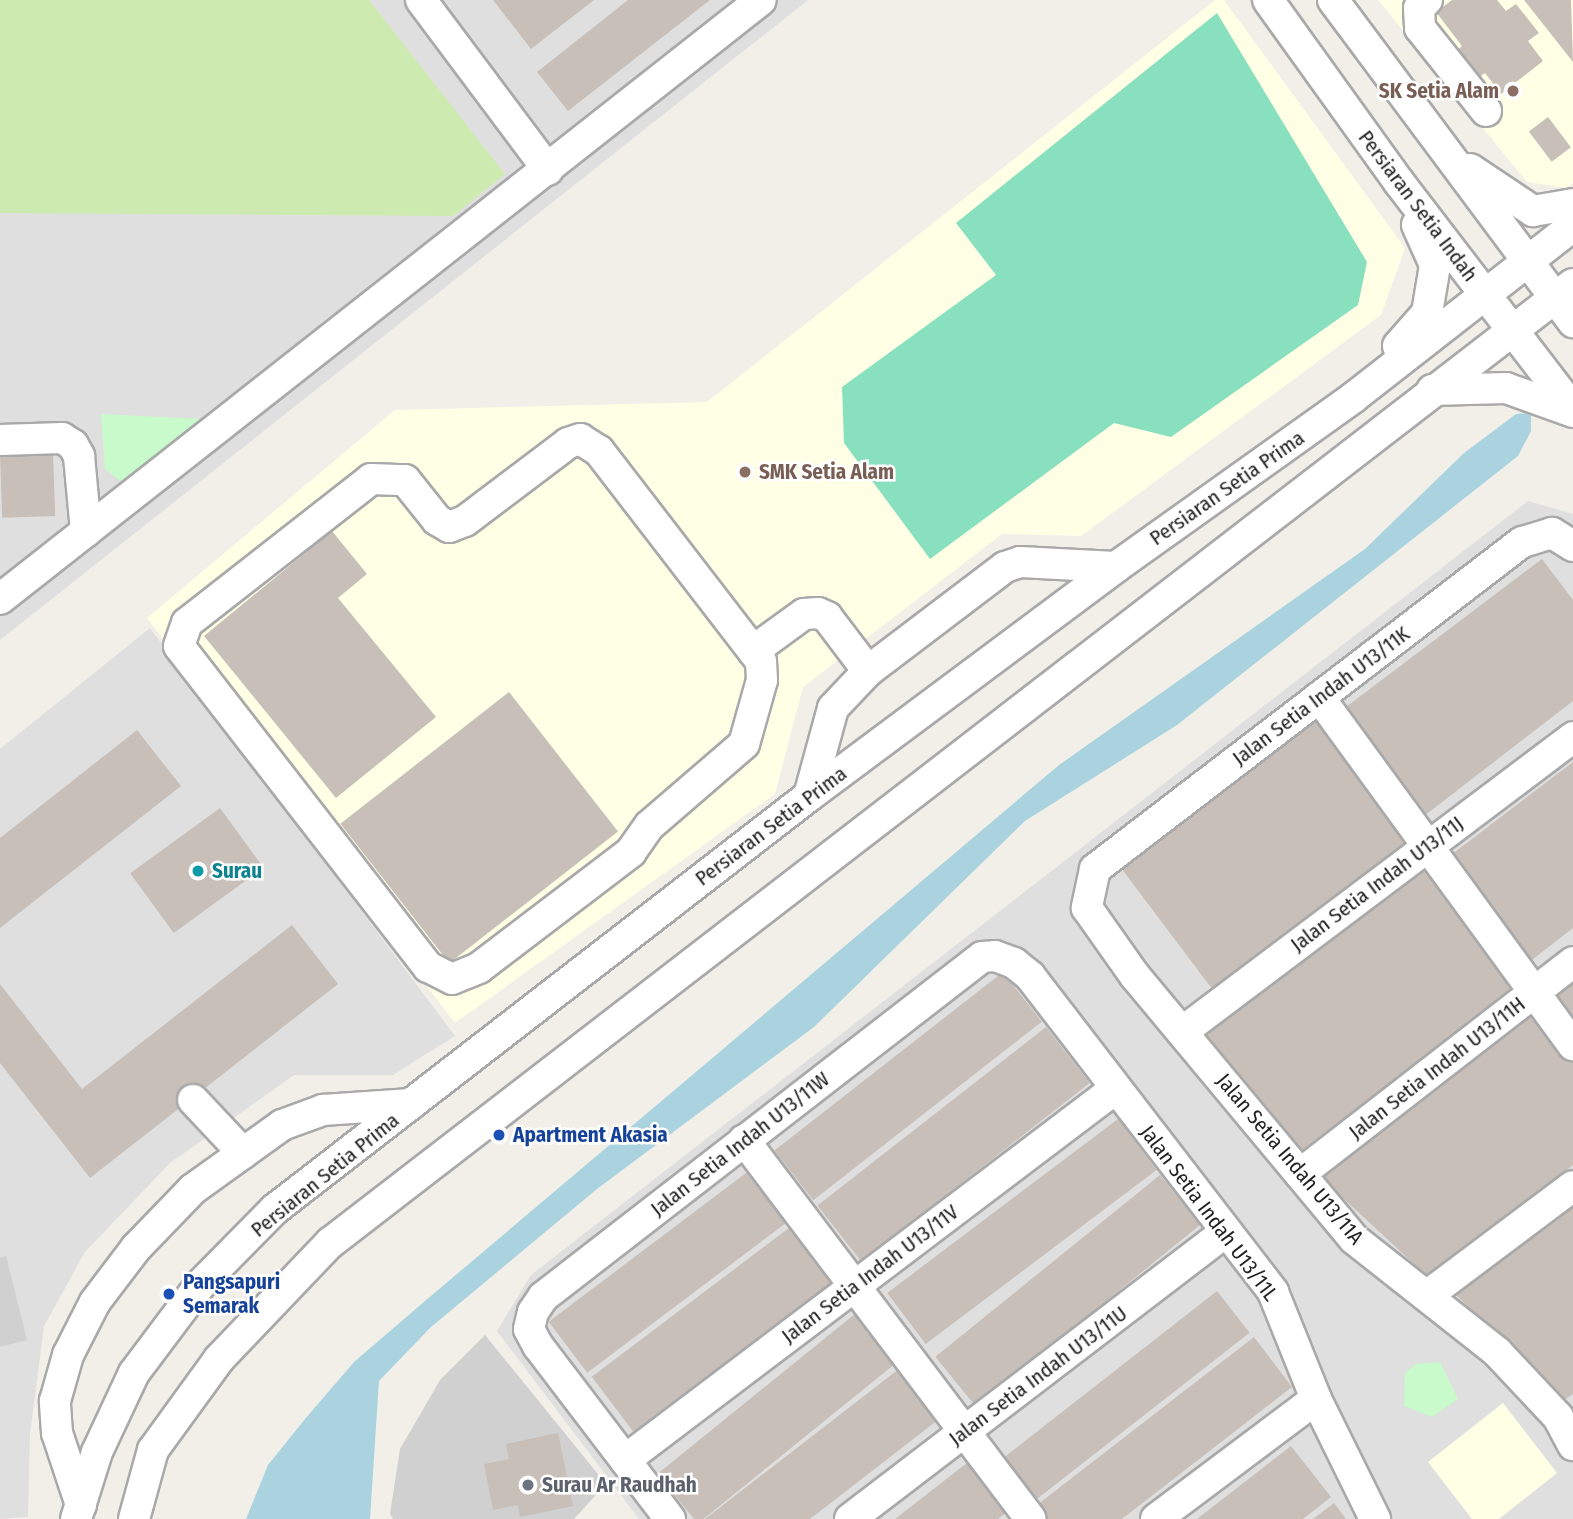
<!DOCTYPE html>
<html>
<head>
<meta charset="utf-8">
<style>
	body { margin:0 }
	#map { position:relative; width:1573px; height:1519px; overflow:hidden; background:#f2efe9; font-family:"Fira Sans Condensed",sans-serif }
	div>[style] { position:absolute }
	.residential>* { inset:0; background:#e0dfdf }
	.education>* { inset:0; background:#ffffe5 }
	.religious>* { inset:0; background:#d0d0d0 }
	.grass>* { inset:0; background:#cdebb0 }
	.park>* { inset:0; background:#c8facc }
	.pitch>* { inset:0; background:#88e0be }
	.water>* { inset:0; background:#aad3df }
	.building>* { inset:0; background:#c7bfb8; transform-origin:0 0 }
	.roads { filter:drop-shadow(2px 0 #a9a9a9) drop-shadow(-2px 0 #a9a9a9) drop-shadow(0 2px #a9a9a9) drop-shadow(0 -2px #a9a9a9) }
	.minor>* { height:30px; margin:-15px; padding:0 15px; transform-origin:15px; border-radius:15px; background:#fff }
	.dots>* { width:19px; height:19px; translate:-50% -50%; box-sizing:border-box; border:4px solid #fff; border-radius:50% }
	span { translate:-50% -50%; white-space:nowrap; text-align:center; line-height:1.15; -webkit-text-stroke:5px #fff; paint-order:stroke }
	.education-label { font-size:21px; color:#785e54; font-weight:700 }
	.right { translate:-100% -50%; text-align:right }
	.left { translate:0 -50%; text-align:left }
	.street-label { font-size:21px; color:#222 }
	.culture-label { font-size:21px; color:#0d838f; font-weight:700 }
	.transit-label { font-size:21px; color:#164399; font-weight:700 }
	.worship-label { font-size:21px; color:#5b616d; font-weight:700 }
</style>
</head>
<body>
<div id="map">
	<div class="residential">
		<div style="clip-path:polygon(0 0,808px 0,0 640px)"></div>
		<div style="clip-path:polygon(1528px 501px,1573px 514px,1573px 1519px,639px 1519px,497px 1331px,531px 1275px)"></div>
		<div style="clip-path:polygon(150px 628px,455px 1036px,393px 1075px,294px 1075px,170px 1163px,85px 1252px,44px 1326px,30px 1434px,28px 1517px,0 1519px,0 749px)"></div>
	</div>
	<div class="education">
		<div style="clip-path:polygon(1215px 0,1224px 0,1405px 248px,1381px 315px,1081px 536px,1002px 534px,803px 687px,775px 794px,455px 1023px,147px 618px,395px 410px,707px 402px)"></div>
		<div style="clip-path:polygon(1378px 0,1573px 0,1573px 183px,1566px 188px,1527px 182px)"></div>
		<div style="clip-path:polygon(1503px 1403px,1557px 1473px,1499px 1519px,1472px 1519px,1428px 1462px)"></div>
	</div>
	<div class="religious">
		<div style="clip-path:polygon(6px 1256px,27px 1340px,0 1347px,0 1258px)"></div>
		<div style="clip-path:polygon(485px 1335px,606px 1484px,574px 1519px,393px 1519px,390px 1514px,400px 1449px,440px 1380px)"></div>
	</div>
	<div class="grass">
		<div style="clip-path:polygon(0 0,369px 0,505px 174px,453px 216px,0 213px)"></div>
	</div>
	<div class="park">
		<div style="clip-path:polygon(101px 414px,203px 419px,123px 483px,105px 469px)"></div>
		<div style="clip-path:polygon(1440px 1362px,1458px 1399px,1432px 1417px,1404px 1406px,1405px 1373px,1416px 1364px)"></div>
	</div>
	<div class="pitch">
		<div style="clip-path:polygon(1217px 13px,1367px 262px,1358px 305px,1171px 437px,1114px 423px,930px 559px,844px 443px,842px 387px,996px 275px,956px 223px)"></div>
	</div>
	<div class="water">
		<div style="clip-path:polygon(1531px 413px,1531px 431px,1518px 456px,1177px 725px,1025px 821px,814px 1027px,597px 1189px,431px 1327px,379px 1381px,370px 1519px,246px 1519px,268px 1465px,305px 1419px,354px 1362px,425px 1301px,1059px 765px,1365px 549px,1464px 453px,1516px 414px)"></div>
	</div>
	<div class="building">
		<div style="clip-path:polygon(493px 0,594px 0,531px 49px)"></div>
		<div style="clip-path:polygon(628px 0,710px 0,568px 111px,537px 72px)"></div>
		<div style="clip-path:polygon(1452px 0,1497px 0,1506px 11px,1516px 4px,1539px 33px,1528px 41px,1543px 61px,1501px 94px,1485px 73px,1475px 80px,1454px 53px,1462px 46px,1436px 12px)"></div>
		<div style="clip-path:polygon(1524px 0,1571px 0,1573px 62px)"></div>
		<div style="left:1548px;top:117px;width:38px;height:24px;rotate:53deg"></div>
		<div style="left:53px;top:454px;width:62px;height:53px;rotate:88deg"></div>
		<div style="clip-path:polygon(332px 531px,367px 574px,338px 598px,436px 717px,336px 798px,204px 636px)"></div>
		<div style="clip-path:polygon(1542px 559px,1573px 600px,1573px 701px,1424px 816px,1342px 710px)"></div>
		<div style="left:509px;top:692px;width:177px;height:214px;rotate:52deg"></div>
		<div style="left:1318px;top:709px;width:164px;height:253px;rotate:53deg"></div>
		<div style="clip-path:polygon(137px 730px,181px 786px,0 928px,0 838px)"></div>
		<div style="clip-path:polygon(1573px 762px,1573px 928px,1528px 963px,1447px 858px)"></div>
		<div style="left:220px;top:808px;width:74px;height:111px;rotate:54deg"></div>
		<div style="left:1428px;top:859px;width:161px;height:283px;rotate:53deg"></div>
		<div style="clip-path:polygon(292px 925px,338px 984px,90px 1178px,0 1063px,0 984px,82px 1089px)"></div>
		<div style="left:1003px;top:972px;width:63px;height:290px;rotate:52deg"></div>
		<div style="clip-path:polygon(1573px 981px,1573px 1029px,1550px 999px)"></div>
		<div style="clip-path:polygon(1536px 1010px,1573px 1058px,1573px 1165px,1427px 1276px,1317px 1174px)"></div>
		<div style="left:1046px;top:1027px;width:71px;height:290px;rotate:52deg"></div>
		<div style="left:1118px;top:1119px;width:64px;height:289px;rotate:53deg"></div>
		<div style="left:754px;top:1167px;width:64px;height:257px;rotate:53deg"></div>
		<div style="left:1160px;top:1175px;width:64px;height:289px;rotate:51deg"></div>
		<div style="clip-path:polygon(1573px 1197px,1573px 1394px,1564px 1400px,1451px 1290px)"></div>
		<div style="left:797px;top:1222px;width:69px;height:257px;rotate:53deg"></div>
		<div style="left:1217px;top:1291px;width:53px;height:278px;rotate:52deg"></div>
		<div style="left:861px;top:1309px;width:64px;height:262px;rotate:51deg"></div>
		<div style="clip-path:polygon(1254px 1337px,1292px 1387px,1122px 1519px,1041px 1519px,1033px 1508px)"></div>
		<div style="clip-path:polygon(904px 1365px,943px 1416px,810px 1519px,705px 1519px)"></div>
		<div style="clip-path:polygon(558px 1433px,573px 1506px,520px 1517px,518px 1505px,493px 1510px,484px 1464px,509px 1459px,506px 1444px)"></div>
		<div style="clip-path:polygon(1291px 1446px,1331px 1497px,1303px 1519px,1197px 1519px)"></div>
		<div style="clip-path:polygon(972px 1459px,1011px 1509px,998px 1519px,895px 1519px)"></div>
		<div style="clip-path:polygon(1334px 1503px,1346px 1519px,1313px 1519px)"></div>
	</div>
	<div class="roads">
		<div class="minor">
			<div style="left:421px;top:0;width:212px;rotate:53.2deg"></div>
			<div style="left:1268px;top:0;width:223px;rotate:54.3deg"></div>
			<div style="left:1398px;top:181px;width:287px;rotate:52.5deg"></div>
			<div style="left:1333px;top:0;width:402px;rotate:53.3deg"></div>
			<div style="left:1427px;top:0;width:11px;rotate:135deg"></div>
			<div style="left:1419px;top:8px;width:20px;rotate:87deg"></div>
			<div style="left:1420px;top:28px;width:106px;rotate:51.5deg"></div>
			<div style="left:1470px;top:169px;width:76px;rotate:33.7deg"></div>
			<div style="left:1533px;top:211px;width:41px;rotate:-9.9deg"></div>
			<div style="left:1398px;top:346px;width:44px;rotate:-48.7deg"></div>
			<div style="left:1427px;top:313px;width:49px;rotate:-80.5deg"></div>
			<div style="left:1435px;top:265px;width:44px;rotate:-114.2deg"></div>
			<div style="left:1432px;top:390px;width:74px;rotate:-1.5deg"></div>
			<div style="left:1506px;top:388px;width:71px;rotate:19.7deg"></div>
			<div style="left:580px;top:439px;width:22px;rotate:32deg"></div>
			<div style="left:599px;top:451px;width:265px;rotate:52.4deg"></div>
			<div style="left:761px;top:661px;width:19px;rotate:87deg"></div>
			<div style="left:762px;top:680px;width:66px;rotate:105.7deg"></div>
			<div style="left:744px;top:744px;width:125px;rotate:139.2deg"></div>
			<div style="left:649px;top:826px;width:32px;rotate:125deg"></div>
			<div style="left:631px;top:852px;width:191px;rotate:142.7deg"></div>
			<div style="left:479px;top:968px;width:29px;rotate:158deg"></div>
			<div style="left:452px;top:979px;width:27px;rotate:-153deg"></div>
			<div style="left:428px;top:967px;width:406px;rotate:-127.8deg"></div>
			<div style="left:179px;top:646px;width:24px;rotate:-71deg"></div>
			<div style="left:187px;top:623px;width:234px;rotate:-38deg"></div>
			<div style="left:371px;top:479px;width:34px;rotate:2deg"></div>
			<div style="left:405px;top:480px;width:51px;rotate:51.3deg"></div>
			<div style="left:437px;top:520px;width:14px;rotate:30deg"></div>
			<div style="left:449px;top:527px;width:17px;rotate:-21deg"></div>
			<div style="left:465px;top:521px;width:129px;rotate:-37.1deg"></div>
			<div style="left:568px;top:443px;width:13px;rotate:-18deg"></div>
			<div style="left:0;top:440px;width:62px;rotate:-1.8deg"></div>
			<div style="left:62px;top:438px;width:13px;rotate:32deg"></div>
			<div style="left:73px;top:445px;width:13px;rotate:61deg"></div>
			<div style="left:79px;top:456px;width:76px;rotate:84.7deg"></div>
			<div style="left:1573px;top:546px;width:25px;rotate:-148deg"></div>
			<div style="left:1552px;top:533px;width:31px;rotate:163deg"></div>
			<div style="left:1522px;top:542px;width:538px;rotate:142.55deg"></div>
			<div style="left:1095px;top:869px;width:40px;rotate:102deg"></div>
			<div style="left:1087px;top:908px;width:83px;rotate:54.8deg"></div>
			<div style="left:1135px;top:976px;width:342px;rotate:50.2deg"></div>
			<div style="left:1354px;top:1239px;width:182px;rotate:38.3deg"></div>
			<div style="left:1497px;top:1352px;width:89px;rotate:46.8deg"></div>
			<div style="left:1558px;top:1417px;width:32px;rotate:62deg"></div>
			<div style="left:0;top:599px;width:968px;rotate:-38.21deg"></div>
			<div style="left:753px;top:651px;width:63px;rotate:-36deg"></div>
			<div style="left:804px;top:614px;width:14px;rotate:-4deg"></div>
			<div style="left:818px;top:613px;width:10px;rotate:24deg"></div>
			<div style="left:827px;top:617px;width:68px;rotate:52.8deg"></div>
			<div style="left:1319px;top:697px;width:431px;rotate:53.9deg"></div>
			<div style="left:809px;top:796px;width:91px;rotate:-74.7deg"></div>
			<div style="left:833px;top:708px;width:51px;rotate:-46.6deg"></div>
			<div style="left:868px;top:671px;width:172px;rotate:-37.2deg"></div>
			<div style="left:1005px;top:567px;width:16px;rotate:-18deg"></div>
			<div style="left:1020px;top:562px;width:96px;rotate:3deg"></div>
			<div style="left:1182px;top:1032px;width:490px;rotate:-37deg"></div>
			<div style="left:193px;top:1100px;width:73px;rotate:46.7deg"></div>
			<div style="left:744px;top:1140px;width:475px;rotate:52.9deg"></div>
			<div style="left:1300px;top:1174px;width:346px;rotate:-37.8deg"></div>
			<div style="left:1428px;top:1295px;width:181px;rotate:-36.9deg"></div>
			<div style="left:625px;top:1460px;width:615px;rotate:-37.13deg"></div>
			<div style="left:81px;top:1505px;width:76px;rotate:-108.4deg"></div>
			<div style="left:57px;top:1433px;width:32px;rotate:-94deg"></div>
			<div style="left:55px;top:1401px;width:48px;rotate:-74.2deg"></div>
			<div style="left:68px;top:1355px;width:59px;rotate:-63deg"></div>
			<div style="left:95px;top:1302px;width:68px;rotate:-52.8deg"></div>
			<div style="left:136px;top:1248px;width:82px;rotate:-46deg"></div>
			<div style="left:193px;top:1189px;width:110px;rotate:-35.7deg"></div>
			<div style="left:282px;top:1125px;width:44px;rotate:-20.1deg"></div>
			<div style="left:323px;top:1110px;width:88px;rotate:-3.9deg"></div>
			<div style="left:76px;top:1519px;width:70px;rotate:-72.6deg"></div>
			<div style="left:97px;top:1452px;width:87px;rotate:-64.9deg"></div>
			<div style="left:134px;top:1373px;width:110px;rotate:-53.1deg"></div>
			<div style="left:200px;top:1285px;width:107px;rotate:-45.4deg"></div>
			<div style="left:275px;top:1209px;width:675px;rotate:-37.72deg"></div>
			<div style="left:809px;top:796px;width:383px;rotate:-36.7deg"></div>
			<div style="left:1116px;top:567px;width:292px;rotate:-35.5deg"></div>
			<div style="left:1354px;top:397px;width:278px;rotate:-38deg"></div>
			<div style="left:134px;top:1519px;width:72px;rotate:-74.6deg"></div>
			<div style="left:153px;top:1450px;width:112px;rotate:-54deg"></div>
			<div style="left:219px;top:1359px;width:161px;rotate:-46.3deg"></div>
			<div style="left:330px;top:1243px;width:1570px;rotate:-37.65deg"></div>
			<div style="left:670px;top:1519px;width:218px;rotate:-127.3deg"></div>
			<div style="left:538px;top:1346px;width:19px;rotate:-118deg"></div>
			<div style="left:529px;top:1329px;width:17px;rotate:-77deg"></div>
			<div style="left:533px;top:1312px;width:18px;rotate:-56deg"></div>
			<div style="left:543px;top:1297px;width:555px;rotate:-37.76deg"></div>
			<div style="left:982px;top:957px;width:13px;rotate:-4deg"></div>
			<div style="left:995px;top:956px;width:20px;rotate:20deg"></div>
			<div style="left:1014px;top:963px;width:21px;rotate:39deg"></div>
			<div style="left:1030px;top:976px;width:399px;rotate:52.4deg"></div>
			<div style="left:1273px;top:1292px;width:115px;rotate:68.1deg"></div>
			<div style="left:1316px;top:1399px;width:134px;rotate:63.8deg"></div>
			<div style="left:850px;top:1519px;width:472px;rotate:-37.4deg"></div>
			<div style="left:1156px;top:1519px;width:200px;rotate:-36.9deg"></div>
		</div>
	</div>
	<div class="dots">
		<div style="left:1513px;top:91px;background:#8d6e63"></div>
		<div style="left:745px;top:472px;background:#8d6e63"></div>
		<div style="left:198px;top:871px;background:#0f9aa8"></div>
		<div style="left:499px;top:1135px;background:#1a4fb4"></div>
		<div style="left:169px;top:1294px;background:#1a4fb4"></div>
		<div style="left:528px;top:1485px;background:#6b7280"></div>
	</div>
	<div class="education-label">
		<span class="right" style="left:1499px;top:91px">SK Setia Alam</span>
		<span class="left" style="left:759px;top:472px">SMK Setia Alam</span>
	</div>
	<div class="street-label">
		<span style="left:1418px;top:206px;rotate:53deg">Persiaran Setia Indah</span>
		<span style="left:1227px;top:488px;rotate:-35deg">Persiaran Setia Prima</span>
		<span style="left:1321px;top:696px;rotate:-37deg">Jalan Setia Indah U13/11K</span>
		<span style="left:771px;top:826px;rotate:-37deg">Persiaran Setia Prima</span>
		<span style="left:1377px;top:884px;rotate:-37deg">Jalan Setia Indah U13/11J</span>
		<span style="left:1437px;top:1068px;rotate:-38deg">Jalan Setia Indah U13/11H</span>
		<span style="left:740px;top:1144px;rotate:-38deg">Jalan Setia Indah U13/11W</span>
		<span style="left:1290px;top:1159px;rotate:50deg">Jalan Setia Indah U13/11A</span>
		<span style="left:325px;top:1175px;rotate:-39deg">Persiaran Setia Prima</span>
		<span style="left:1209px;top:1213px;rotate:53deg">Jalan Setia Indah U13/11L</span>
		<span style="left:870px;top:1274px;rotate:-37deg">Jalan Setia Indah U13/11V</span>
		<span style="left:1038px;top:1376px;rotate:-37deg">Jalan Setia Indah U13/11U</span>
	</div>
	<div class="culture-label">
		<span class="left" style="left:212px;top:871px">Surau</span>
	</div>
	<div class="transit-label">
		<span class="left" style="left:513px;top:1135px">Apartment Akasia</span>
		<span class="left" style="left:183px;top:1294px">Pangsapuri<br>Semarak</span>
	</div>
	<div class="worship-label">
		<span class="left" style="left:542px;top:1485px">Surau Ar Raudhah</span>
	</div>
</div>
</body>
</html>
